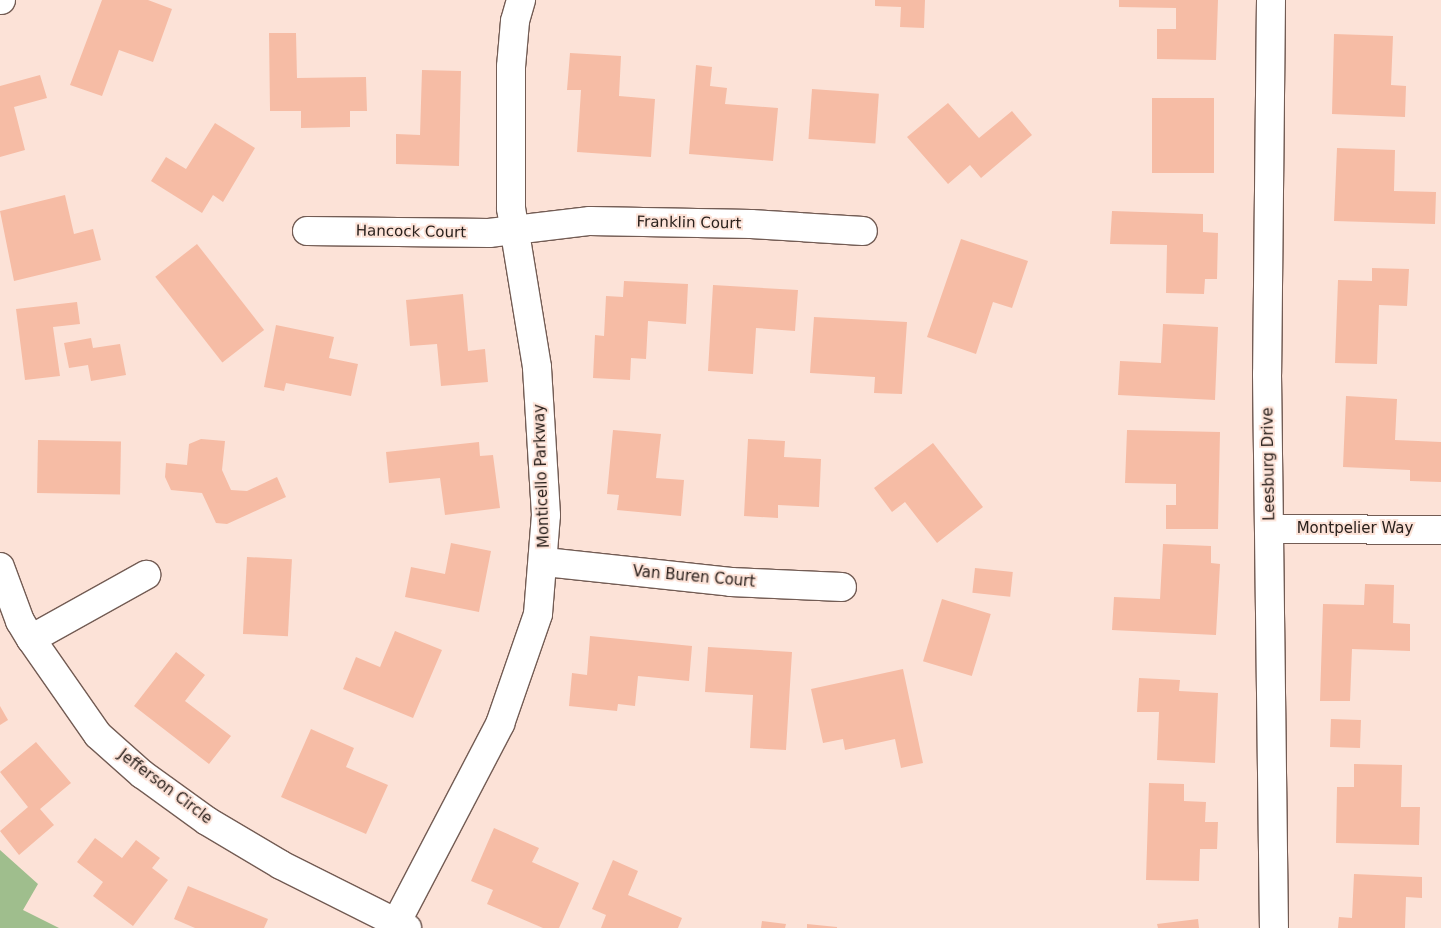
<!DOCTYPE html>
<html>
<head>
<meta charset="utf-8">
<style>
	body { margin:0 }
	#map { position:relative; width:1441px; height:928px; overflow:hidden; background:#fce2d7; font-family:"DejaVu Sans",sans-serif }
	div>[style] { position:absolute }
	.forest>* { inset:0; background:#9fbe8d }
	.building>* { inset:0; background:#f6bca5; transform-origin:0 0 }
	.roads { filter:drop-shadow(1px 0 #735c54) drop-shadow(-1px 0 #735c54) drop-shadow(0 1px #735c54) drop-shadow(0 -1px #735c54) }
	.minor>* { height:28px; margin:-14px; padding:0 14px; transform-origin:14px; border-radius:14px; background:#fff }
	span { translate:-50% -50%; white-space:nowrap; text-align:center; line-height:1.15; -webkit-text-stroke:4px #fce2d7; paint-order:stroke }
	.street-label { font-size:15px; color:#29201c }
</style>
</head>
<body>
<div id="map">
	<div class="forest">
		<div style="clip-path:polygon(0 850px,38px 884px,23px 910px,59px 928px,0 928px)"></div>
	</div>
	<div class="building">
		<div style="clip-path:polygon(102px 0,148px 0,172px 9px,153px 62px,119px 50px,102px 96px,70px 85px)"></div>
		<div style="clip-path:polygon(875px 0,925px 0,924px 28px,900px 27px,901px 7px,875px 6px)"></div>
		<div style="clip-path:polygon(1119px 0,1218px 0,1216px 60px,1157px 59px,1157px 29px,1176px 29px,1176px 8px,1119px 7px)"></div>
		<div style="clip-path:polygon(269px 33px,296px 33px,297px 78px,366px 77px,367px 111px,350px 111px,350px 127px,301px 128px,301px 111px,270px 111px)"></div>
		<div style="clip-path:polygon(1334px 34px,1393px 36px,1391px 85px,1406px 86px,1405px 117px,1332px 114px)"></div>
		<div style="clip-path:polygon(570px 53px,621px 56px,619px 96px,655px 99px,651px 157px,577px 152px,581px 90px,567px 90px)"></div>
		<div style="clip-path:polygon(696px 65px,712px 67px,710px 86px,727px 88px,725px 104px,778px 108px,773px 161px,689px 154px)"></div>
		<div style="clip-path:polygon(422px 70px,461px 71px,459px 166px,396px 164px,396px 134px,420px 135px)"></div>
		<div style="clip-path:polygon(40px 75px,47px 98px,14px 107px,25px 150px,0 157px,0 86px)"></div>
		<div style="left:812px;top:89px;width:67px;height:50px;rotate:4deg"></div>
		<div style="left:1152px;top:98px;width:62px;height:75px"></div>
		<div style="clip-path:polygon(948px 103px,979px 138px,1012px 111px,1032px 135px,981px 178px,970px 165px,948px 184px,907px 137px)"></div>
		<div style="clip-path:polygon(215px 123px,255px 148px,223px 202px,213px 195px,202px 213px,151px 181px,166px 157px,186px 169px)"></div>
		<div style="clip-path:polygon(1337px 148px,1395px 150px,1394px 191px,1436px 192px,1435px 224px,1334px 221px)"></div>
		<div style="clip-path:polygon(65px 195px,74px 234px,93px 229px,101px 260px,14px 281px,0 211px)"></div>
		<div style="clip-path:polygon(1112px 211px,1203px 214px,1203px 232px,1218px 233px,1217px 279px,1205px 279px,1204px 294px,1166px 293px,1167px 245px,1110px 244px)"></div>
		<div style="clip-path:polygon(961px 239px,1028px 261px,1012px 308px,993px 302px,976px 354px,927px 337px)"></div>
		<div style="left:197px;top:244px;width:109px;height:53px;rotate:52deg"></div>
		<div style="clip-path:polygon(1372px 268px,1409px 269px,1407px 306px,1379px 305px,1377px 364px,1335px 363px,1338px 280px,1372px 281px)"></div>
		<div style="clip-path:polygon(624px 281px,688px 284px,686px 324px,648px 321px,646px 359px,631px 358px,630px 380px,593px 378px,595px 335px,604px 336px,606px 296px,623px 297px)"></div>
		<div style="clip-path:polygon(713px 285px,798px 290px,795px 331px,756px 328px,753px 374px,708px 371px)"></div>
		<div style="clip-path:polygon(463px 294px,468px 351px,485px 349px,488px 382px,441px 386px,437px 344px,410px 346px,406px 300px)"></div>
		<div style="clip-path:polygon(77px 302px,80px 324px,53px 327px,60px 376px,25px 380px,16px 309px)"></div>
		<div style="clip-path:polygon(814px 317px,907px 322px,902px 394px,874px 393px,875px 377px,810px 373px)"></div>
		<div style="clip-path:polygon(1163px 324px,1218px 327px,1215px 400px,1118px 395px,1120px 361px,1161px 363px)"></div>
		<div style="clip-path:polygon(276px 325px,334px 337px,329px 358px,358px 364px,351px 396px,286px 383px,284px 391px,264px 387px)"></div>
		<div style="clip-path:polygon(91px 338px,93px 348px,120px 344px,126px 375px,91px 381px,88px 365px,69px 368px,64px 343px)"></div>
		<div style="clip-path:polygon(1346px 396px,1397px 399px,1395px 440px,1441px 442px,1441px 482px,1410px 481px,1410px 470px,1343px 467px)"></div>
		<div style="clip-path:polygon(613px 430px,661px 434px,656px 478px,684px 480px,681px 516px,617px 510px,619px 495px,607px 494px)"></div>
		<div style="clip-path:polygon(1127px 430px,1220px 432px,1218px 529px,1166px 529px,1166px 505px,1176px 505px,1176px 484px,1125px 483px)"></div>
		<div style="clip-path:polygon(201px 439px,225px 441px,222px 470px,231px 490px,247px 491px,277px 477px,286px 497px,227px 524px,216px 523px,202px 493px,171px 490px,165px 477px,166px 463px,187px 465px,189px 444px)"></div>
		<div style="clip-path:polygon(748px 439px,785px 441px,784px 457px,821px 459px,819px 507px,778px 505px,778px 518px,744px 516px)"></div>
		<div style="left:38px;top:440px;width:83px;height:53px;rotate:1deg"></div>
		<div style="clip-path:polygon(479px 442px,480px 456px,493px 455px,500px 508px,445px 515px,440px 478px,389px 483px,386px 452px)"></div>
		<div style="clip-path:polygon(933px 443px,983px 507px,937px 543px,905px 502px,892px 512px,874px 488px)"></div>
		<div style="clip-path:polygon(451px 543px,491px 551px,479px 612px,405px 597px,411px 567px,445px 574px)"></div>
		<div style="clip-path:polygon(1163px 544px,1211px 546px,1211px 563px,1220px 564px,1216px 635px,1112px 630px,1114px 597px,1160px 599px)"></div>
		<div style="left:247px;top:557px;width:45px;height:77px;rotate:3deg"></div>
		<div style="left:975px;top:568px;width:38px;height:25px;rotate:6deg"></div>
		<div style="clip-path:polygon(1365px 584px,1394px 585px,1393px 623px,1410px 624px,1410px 651px,1352px 649px,1350px 701px,1320px 701px,1323px 604px,1364px 605px)"></div>
		<div style="left:942px;top:599px;width:51px;height:65px;rotate:17deg"></div>
		<div style="clip-path:polygon(395px 631px,442px 650px,413px 718px,343px 689px,356px 657px,380px 667px)"></div>
		<div style="clip-path:polygon(590px 636px,692px 646px,689px 681px,638px 676px,635px 706px,618px 704px,617px 711px,569px 706px,572px 673px,587px 675px)"></div>
		<div style="clip-path:polygon(708px 647px,792px 652px,786px 750px,750px 748px,753px 695px,705px 692px)"></div>
		<div style="clip-path:polygon(176px 652px,205px 675px,185px 701px,231px 736px,209px 764px,134px 706px)"></div>
		<div style="clip-path:polygon(903px 669px,923px 763px,901px 768px,895px 739px,845px 750px,843px 739px,823px 743px,811px 689px)"></div>
		<div style="clip-path:polygon(1139px 678px,1180px 680px,1179px 691px,1218px 693px,1215px 763px,1157px 760px,1159px 712px,1137px 712px)"></div>
		<div style="clip-path:polygon(0 706px,8px 720px,0 725px)"></div>
		<div style="left:1331px;top:719px;width:30px;height:28px;rotate:2deg"></div>
		<div style="clip-path:polygon(311px 729px,354px 748px,346px 767px,388px 785px,366px 834px,281px 797px)"></div>
		<div style="clip-path:polygon(36px 742px,71px 783px,40px 809px,54px 825px,19px 855px,0 831px,28px 807px,0 772px)"></div>
		<div style="clip-path:polygon(1354px 764px,1402px 765px,1401px 807px,1420px 807px,1419px 845px,1336px 843px,1337px 787px,1354px 787px)"></div>
		<div style="clip-path:polygon(1149px 783px,1184px 784px,1184px 801px,1206px 802px,1205px 822px,1218px 822px,1217px 849px,1200px 849px,1199px 881px,1146px 880px)"></div>
		<div style="clip-path:polygon(494px 828px,539px 848px,532px 862px,579px 883px,559px 928px,543px 928px,487px 904px,493px 890px,471px 881px)"></div>
		<div style="clip-path:polygon(95px 838px,122px 858px,136px 840px,160px 858px,152px 868px,168px 880px,133px 926px,93px 896px,103px 882px,77px 862px)"></div>
		<div style="clip-path:polygon(613px 860px,638px 871px,628px 895px,682px 918px,678px 928px,601px 928px,606px 915px,592px 909px)"></div>
		<div style="clip-path:polygon(1354px 874px,1422px 877px,1422px 898px,1406px 897px,1405px 928px,1338px 928px,1339px 917px,1352px 918px)"></div>
		<div style="clip-path:polygon(188px 886px,268px 919px,264px 928px,195px 928px,174px 919px)"></div>
		<div style="clip-path:polygon(1198px 919px,1199px 928px,1158px 928px,1157px 924px)"></div>
		<div style="clip-path:polygon(762px 921px,786px 924px,785px 928px,761px 928px)"></div>
		<div style="clip-path:polygon(807px 924px,837px 927px,837px 928px,807px 928px)"></div>
	</div>
	<div class="roads">
		<div class="minor">
			<div style="left:0;top:0;width:1px"></div>
			<div style="left:1271px;top:0;width:374px;rotate:90.6deg"></div>
			<div style="left:1267px;top:374px;width:554px;rotate:89.28deg"></div>
			<div style="left:307px;top:231px;width:182px;rotate:0.6deg"></div>
			<div style="left:489px;top:233px;width:102px;rotate:-6.8deg"></div>
			<div style="left:590px;top:221px;width:161px;rotate:1.1deg"></div>
			<div style="left:751px;top:224px;width:112px;rotate:3.6deg"></div>
			<div style="left:1270px;top:529px;width:171px;rotate:0.3deg"></div>
			<div style="left:545px;top:562px;width:187px;rotate:6.1deg"></div>
			<div style="left:731px;top:582px;width:111px;rotate:2.6deg"></div>
			<div style="left:0;top:567px;width:58px;rotate:69.7deg"></div>
			<div style="left:20px;top:621px;width:21px;rotate:59deg"></div>
			<div style="left:31px;top:639px;width:117px;rotate:55.1deg"></div>
			<div style="left:98px;top:735px;width:59px;rotate:41.6deg"></div>
			<div style="left:142px;top:774px;width:80px;rotate:35.9deg"></div>
			<div style="left:207px;top:821px;width:86px;rotate:30.7deg"></div>
			<div style="left:281px;top:865px;width:141px;rotate:26.6deg"></div>
			<div style="left:31px;top:639px;width:132px;rotate:-29.1deg"></div>
			<div style="left:396px;top:923px;width:225px;rotate:-62.4deg"></div>
			<div style="left:500px;top:724px;width:116px;rotate:-70.9deg"></div>
			<div style="left:538px;top:614px;width:99px;rotate:-85.4deg"></div>
			<div style="left:546px;top:515px;width:148px;rotate:-93.5deg"></div>
			<div style="left:537px;top:367px;width:161px;rotate:-99.3deg"></div>
			<div style="left:511px;top:208px;width:141px;rotate:-90deg"></div>
			<div style="left:511px;top:67px;width:46px;rotate:-85deg"></div>
			<div style="left:515px;top:21px;width:22px;rotate:-74deg"></div>
		</div>
	</div>
	<div class="street-label">
		<span style="left:689px;top:223px;rotate:1deg">Franklin Court</span>
		<span style="left:411px;top:232px;rotate:1deg">Hancock Court</span>
		<span style="left:1269px;top:464px;rotate:-91deg">Leesburg Drive</span>
		<span style="left:542px;top:476px;rotate:-92deg">Monticello Parkway</span>
		<span style="left:1355px;top:529px">Montpelier Way</span>
		<span style="left:694px;top:577px;rotate:5deg">Van Buren Court</span>
		<span style="left:165px;top:787px;rotate:37deg">Jefferson Circle</span>
	</div>
</div>
</body>
</html>
